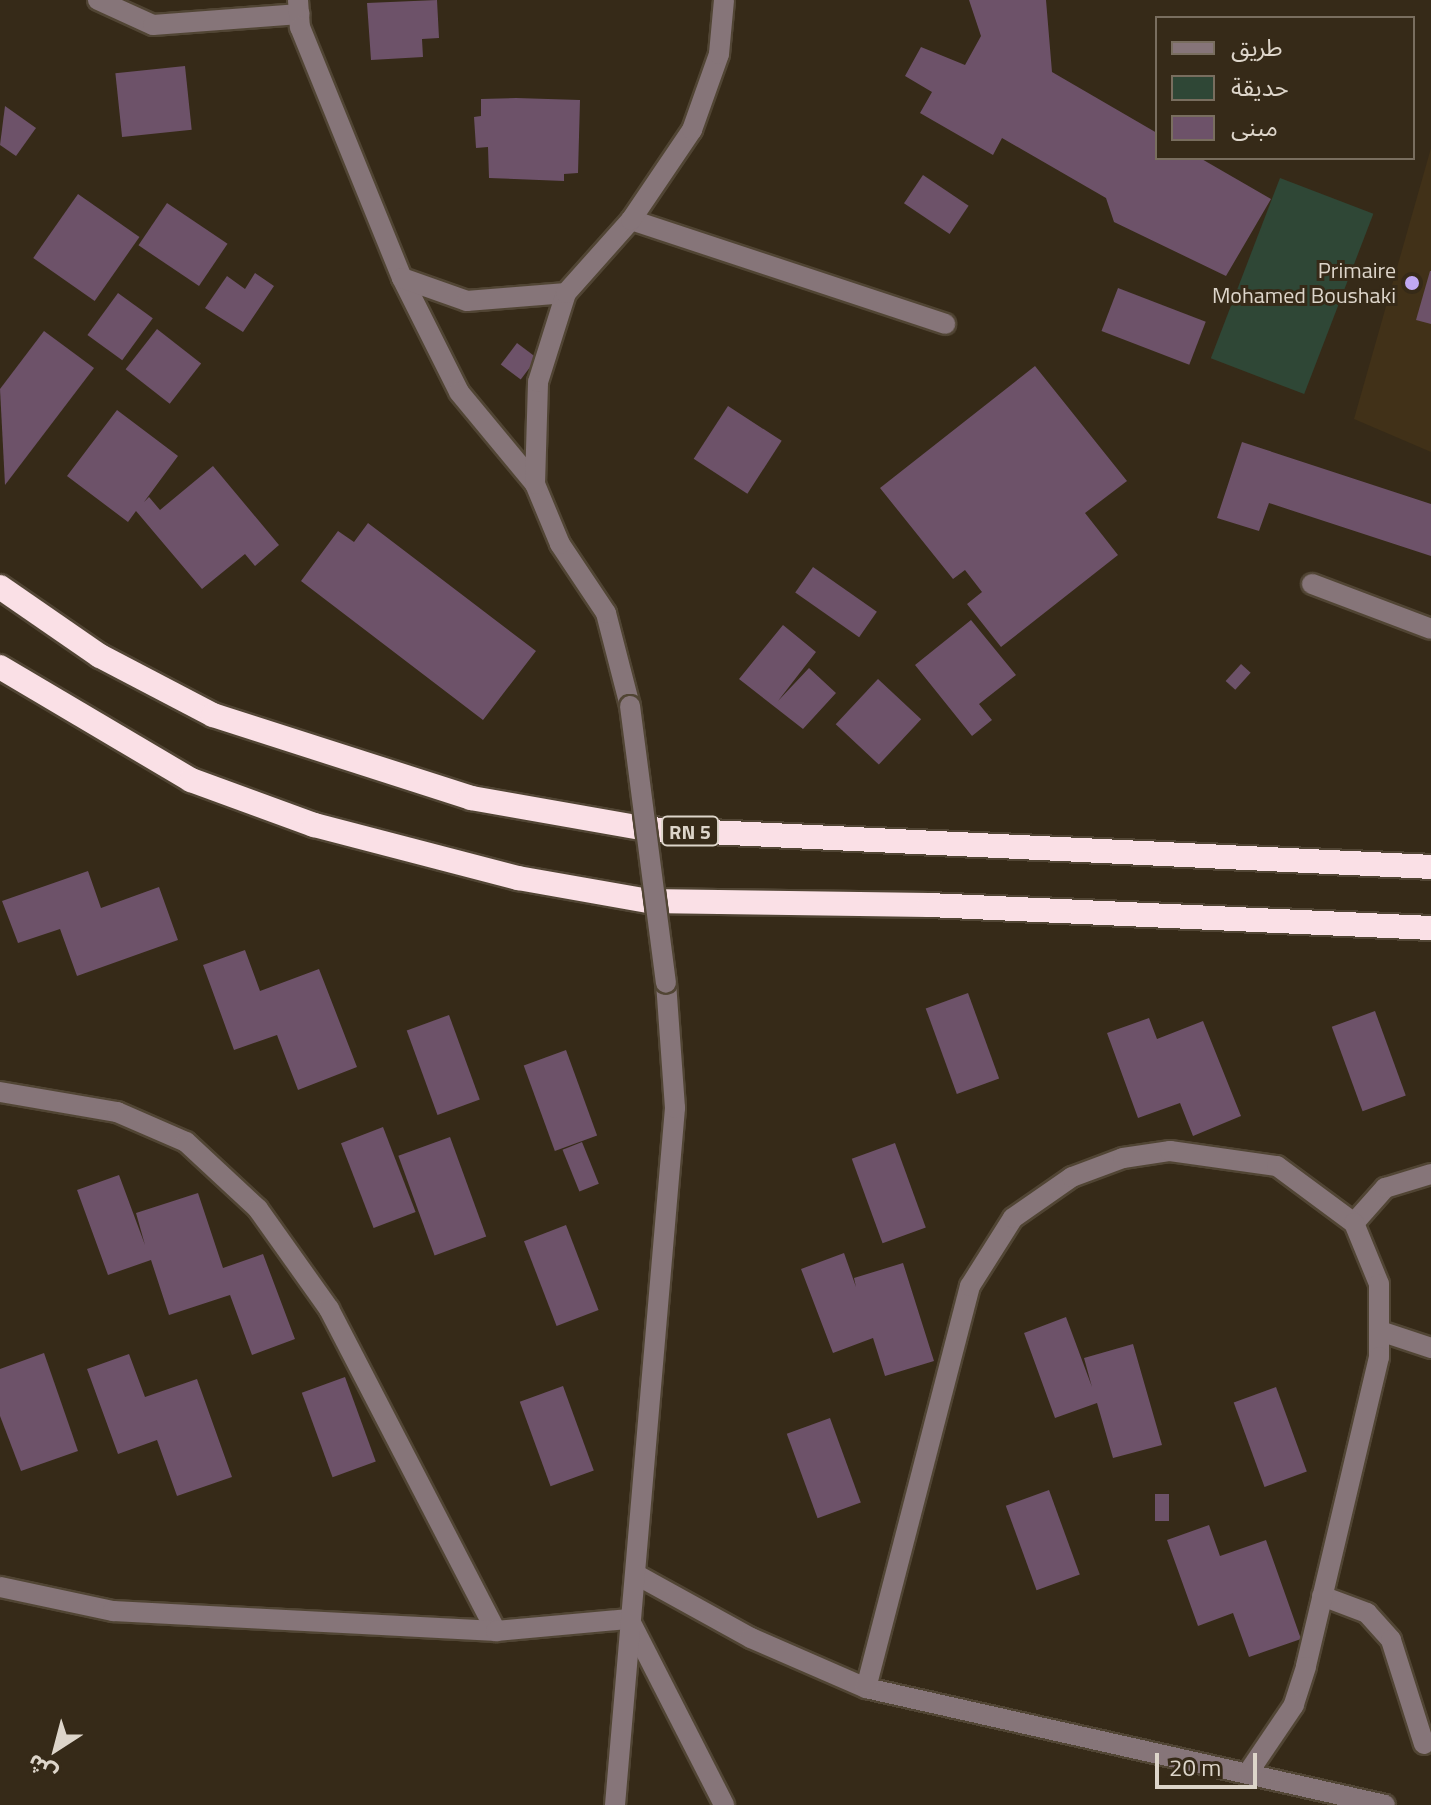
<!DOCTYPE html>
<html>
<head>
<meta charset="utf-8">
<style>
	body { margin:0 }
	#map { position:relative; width:1431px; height:1805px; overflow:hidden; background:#362a18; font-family:"Titillium Web","Noto Sans Arabic",sans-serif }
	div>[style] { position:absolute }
	.built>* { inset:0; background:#413118 }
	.green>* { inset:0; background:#2f4736; transform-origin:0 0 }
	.building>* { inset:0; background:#6d5269; transform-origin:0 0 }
	.roads { filter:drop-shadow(2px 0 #514534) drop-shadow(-2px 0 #514534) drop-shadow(0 2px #514534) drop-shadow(0 -2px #514534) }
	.minor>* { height:20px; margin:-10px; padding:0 10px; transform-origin:10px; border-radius:10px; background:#867579 }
	.highway>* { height:24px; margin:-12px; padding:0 12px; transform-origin:12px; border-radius:12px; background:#fae0e6 }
	.bridges { filter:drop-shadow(2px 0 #514534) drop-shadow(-2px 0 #514534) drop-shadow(0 2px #514534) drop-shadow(0 -2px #514534) }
	.minor-bridge>* { height:20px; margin:-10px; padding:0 10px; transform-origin:10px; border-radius:10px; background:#867579 }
	.dots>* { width:22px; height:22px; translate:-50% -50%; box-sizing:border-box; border:4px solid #362a18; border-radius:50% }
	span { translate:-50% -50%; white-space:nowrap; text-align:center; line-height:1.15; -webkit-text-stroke:6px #362a18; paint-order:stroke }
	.shield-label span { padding:2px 6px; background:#362a18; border:2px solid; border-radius:6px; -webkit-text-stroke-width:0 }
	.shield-label { font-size:20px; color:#ddd5ca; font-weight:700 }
	.poi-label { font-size:22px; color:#ddd5ca }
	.right { translate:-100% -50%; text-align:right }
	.legend { position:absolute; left:1155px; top:16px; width:260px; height:144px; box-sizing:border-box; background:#362a18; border:2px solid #796e5f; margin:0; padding:10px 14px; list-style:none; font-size:24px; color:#ddd5ca }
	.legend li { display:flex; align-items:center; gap:16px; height:40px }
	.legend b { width:40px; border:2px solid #796e5f }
	.north { position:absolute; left:16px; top:1709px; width:80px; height:80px; -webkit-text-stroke:6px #362a18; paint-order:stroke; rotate:216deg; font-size:22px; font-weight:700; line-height:32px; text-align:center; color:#ddd5ca }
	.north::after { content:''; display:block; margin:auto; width:28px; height:36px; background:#ddd5ca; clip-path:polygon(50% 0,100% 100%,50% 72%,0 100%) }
	.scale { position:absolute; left:1155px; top:1753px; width:102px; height:36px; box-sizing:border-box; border:4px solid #ddd5ca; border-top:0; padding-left:10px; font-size:24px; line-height:28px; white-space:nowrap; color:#ddd5ca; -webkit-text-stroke:6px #362a18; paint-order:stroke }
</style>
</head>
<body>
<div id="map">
	<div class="built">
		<div style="clip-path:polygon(1431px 148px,1431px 452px,1354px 419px)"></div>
	</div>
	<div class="green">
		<div style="left:1280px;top:178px;width:100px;height:193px;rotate:21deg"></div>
	</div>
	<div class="building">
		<div style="clip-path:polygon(437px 0,439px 38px,422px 39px,423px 57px,371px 60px,367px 3px)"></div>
		<div style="clip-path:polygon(969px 0,1046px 0,1052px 72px,1157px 133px,1157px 158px,1200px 158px,1271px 199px,1226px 276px,1114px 222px,1106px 198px,1002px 138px,993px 155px,920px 113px,932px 92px,905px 76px,921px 47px,965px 65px,981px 36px)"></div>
		<div style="left:185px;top:66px;width:64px;height:70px;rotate:84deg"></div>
		<div style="clip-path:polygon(516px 98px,580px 100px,578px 173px,564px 174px,564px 181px,489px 178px,488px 147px,476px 148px,474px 117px,481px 116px,481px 99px)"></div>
		<div style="clip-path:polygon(5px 106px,36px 128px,16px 156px,0 145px)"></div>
		<div style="left:923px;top:175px;width:55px;height:34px;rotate:34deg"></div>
		<div style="left:78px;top:194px;width:75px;height:78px;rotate:35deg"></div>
		<div style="left:167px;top:203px;width:73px;height:51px;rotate:34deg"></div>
		<div style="clip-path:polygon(1430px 271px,1431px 271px,1431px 324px,1416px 320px)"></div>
		<div style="clip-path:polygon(255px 273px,274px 286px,243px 332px,205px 308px,227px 276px,245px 289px)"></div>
		<div style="left:1118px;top:288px;width:94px;height:46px;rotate:21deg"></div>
		<div style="left:118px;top:293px;width:43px;height:52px;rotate:36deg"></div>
		<div style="left:157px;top:329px;width:56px;height:51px;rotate:38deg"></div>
		<div style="clip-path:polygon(44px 331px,94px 368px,5px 485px,0 389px)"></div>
		<div style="left:517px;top:343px;width:25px;height:27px;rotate:37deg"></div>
		<div style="clip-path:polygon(1035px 366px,1127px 481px,1085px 513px,1118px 555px,1001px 647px,967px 604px,982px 592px,965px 570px,953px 579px,880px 488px)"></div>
		<div style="left:728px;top:406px;width:64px;height:63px;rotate:33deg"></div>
		<div style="clip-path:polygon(117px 410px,178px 456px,144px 502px,149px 497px,160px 510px,213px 466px,279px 545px,255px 566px,245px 554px,202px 589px,136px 511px,128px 522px,67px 476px)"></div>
		<div style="clip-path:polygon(1242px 442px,1431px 504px,1431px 556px,1269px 503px,1259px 531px,1217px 518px)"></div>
		<div style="clip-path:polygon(368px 523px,536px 651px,483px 720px,301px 581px,338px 531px,354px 542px)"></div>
		<div style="left:813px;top:567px;width:78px;height:31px;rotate:35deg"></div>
		<div style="clip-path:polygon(971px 620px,1016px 675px,979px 704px,992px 720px,972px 736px,915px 665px)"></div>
		<div style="clip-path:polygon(783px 625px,816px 652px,778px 701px,809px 668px,836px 693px,803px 729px,739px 679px)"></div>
		<div style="left:1241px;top:664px;width:13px;height:23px;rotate:42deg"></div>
		<div style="left:878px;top:679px;width:59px;height:62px;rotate:43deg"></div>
		<div style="clip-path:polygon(88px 871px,101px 908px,159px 887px,178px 940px,77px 976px,60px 929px,18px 943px,2px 901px)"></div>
		<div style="clip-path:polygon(245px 950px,260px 991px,319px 969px,357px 1067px,298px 1090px,277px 1035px,234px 1050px,203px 965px)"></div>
		<div style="left:968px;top:993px;width:91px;height:45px;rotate:70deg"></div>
		<div style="left:1375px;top:1011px;width:90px;height:46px;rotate:70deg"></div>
		<div style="left:449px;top:1015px;width:90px;height:45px;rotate:70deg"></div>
		<div style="clip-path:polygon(1149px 1018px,1157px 1039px,1203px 1021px,1241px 1116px,1193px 1136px,1180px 1103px,1138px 1118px,1107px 1033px)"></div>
		<div style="left:566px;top:1050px;width:91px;height:45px;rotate:70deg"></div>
		<div style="left:383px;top:1127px;width:91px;height:45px;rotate:69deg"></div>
		<div style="left:450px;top:1137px;width:106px;height:55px;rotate:70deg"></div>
		<div style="left:582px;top:1142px;width:45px;height:21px;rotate:68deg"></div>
		<div style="left:895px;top:1143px;width:90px;height:46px;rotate:70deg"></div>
		<div style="clip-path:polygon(119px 1175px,145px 1245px,136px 1213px,198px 1193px,223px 1268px,263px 1254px,295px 1339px,252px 1355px,230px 1295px,169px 1315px,151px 1260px,108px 1275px,77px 1190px)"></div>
		<div style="left:566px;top:1225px;width:91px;height:45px;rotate:69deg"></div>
		<div style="clip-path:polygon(844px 1253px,856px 1287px,854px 1278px,903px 1263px,934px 1361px,885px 1376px,873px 1338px,833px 1353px,801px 1269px)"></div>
		<div style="clip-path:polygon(1066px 1317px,1092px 1387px,1084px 1358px,1133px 1344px,1162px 1445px,1113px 1458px,1097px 1403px,1055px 1418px,1024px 1333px)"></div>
		<div style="clip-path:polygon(44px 1353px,78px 1451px,21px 1471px,0 1416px,0 1369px)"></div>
		<div style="clip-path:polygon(129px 1354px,145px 1397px,197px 1379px,232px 1477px,177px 1496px,157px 1440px,118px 1454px,87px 1369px)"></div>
		<div style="left:345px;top:1377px;width:90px;height:46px;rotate:70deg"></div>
		<div style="left:563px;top:1386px;width:90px;height:46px;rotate:70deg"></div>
		<div style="left:1276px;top:1387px;width:90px;height:45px;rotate:70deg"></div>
		<div style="left:830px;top:1418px;width:90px;height:46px;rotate:70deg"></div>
		<div style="left:1049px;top:1490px;width:90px;height:46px;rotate:70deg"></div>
		<div style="left:1155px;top:1494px;width:14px;height:27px"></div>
		<div style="clip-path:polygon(1209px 1525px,1220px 1556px,1266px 1540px,1301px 1639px,1249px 1657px,1233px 1613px,1198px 1626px,1167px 1540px)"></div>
	</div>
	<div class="roads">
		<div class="minor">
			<div style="left:98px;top:0;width:60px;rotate:24.4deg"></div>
			<div style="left:153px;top:25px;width:147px;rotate:-4.3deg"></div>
			<div style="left:298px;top:0;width:27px;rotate:86deg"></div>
			<div style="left:300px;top:27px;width:271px;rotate:67.9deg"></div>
			<div style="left:402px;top:278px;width:127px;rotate:63.4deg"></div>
			<div style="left:459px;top:392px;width:119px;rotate:50.4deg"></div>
			<div style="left:631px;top:220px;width:331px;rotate:18.3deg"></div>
			<div style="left:402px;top:278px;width:69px;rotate:19.5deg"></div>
			<div style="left:467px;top:301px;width:99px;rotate:-4.6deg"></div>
			<div style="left:1312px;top:584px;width:127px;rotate:20.7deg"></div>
			<div style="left:630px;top:706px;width:96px;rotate:-104.5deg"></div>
			<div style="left:606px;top:613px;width:83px;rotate:-123.7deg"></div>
			<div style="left:560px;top:544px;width:65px;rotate:-112.6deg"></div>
			<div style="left:535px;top:484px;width:102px;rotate:-88.3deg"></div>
			<div style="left:538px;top:382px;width:93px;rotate:-72.5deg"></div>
			<div style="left:566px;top:293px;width:98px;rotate:-48.3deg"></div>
			<div style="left:631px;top:220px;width:109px;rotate:-55.9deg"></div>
			<div style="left:692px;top:130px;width:81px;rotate:-70.4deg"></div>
			<div style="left:719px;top:54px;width:54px;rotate:-84.7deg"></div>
			<div style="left:0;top:1092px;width:119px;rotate:9.7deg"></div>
			<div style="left:117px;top:1112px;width:75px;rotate:23.5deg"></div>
			<div style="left:186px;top:1142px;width:98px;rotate:42.9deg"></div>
			<div style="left:258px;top:1209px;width:123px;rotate:54.6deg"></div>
			<div style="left:329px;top:1309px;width:363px;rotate:62.6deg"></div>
			<div style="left:1354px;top:1223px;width:47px;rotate:-48.5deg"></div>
			<div style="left:1385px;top:1188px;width:48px;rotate:-16.9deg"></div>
			<div style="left:1380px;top:1331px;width:54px;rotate:18.4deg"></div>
			<div style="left:637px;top:1575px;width:130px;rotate:28.9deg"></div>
			<div style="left:751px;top:1638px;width:125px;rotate:23.5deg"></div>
			<div style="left:866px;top:1688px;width:532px;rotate:12.7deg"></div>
			<div style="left:0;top:1587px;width:116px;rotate:12deg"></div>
			<div style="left:113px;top:1611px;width:384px;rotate:3deg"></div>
			<div style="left:496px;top:1631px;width:134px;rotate:-5.2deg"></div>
			<div style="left:629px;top:1619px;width:209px;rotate:62.9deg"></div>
			<div style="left:1322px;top:1596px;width:48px;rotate:20.7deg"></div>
			<div style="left:1367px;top:1613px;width:36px;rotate:48deg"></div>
			<div style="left:1391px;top:1640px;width:109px;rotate:72.4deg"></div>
			<div style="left:866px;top:1688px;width:415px;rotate:-75.5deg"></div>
			<div style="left:970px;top:1286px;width:80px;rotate:-57.7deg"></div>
			<div style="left:1013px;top:1218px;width:72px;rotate:-34.8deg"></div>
			<div style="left:1072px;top:1177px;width:54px;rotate:-20.4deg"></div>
			<div style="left:1123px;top:1158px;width:48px;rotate:-8.5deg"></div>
			<div style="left:1170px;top:1151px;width:108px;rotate:8deg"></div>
			<div style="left:1277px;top:1166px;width:96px;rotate:36.5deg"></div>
			<div style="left:1354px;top:1223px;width:66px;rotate:67.7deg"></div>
			<div style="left:1379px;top:1284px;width:73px;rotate:90deg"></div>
			<div style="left:1379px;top:1357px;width:318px;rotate:103.3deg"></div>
			<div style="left:1306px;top:1667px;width:40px;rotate:108deg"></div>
			<div style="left:1294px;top:1705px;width:82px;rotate:124.1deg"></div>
			<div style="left:615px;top:1805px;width:700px;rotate:-85.08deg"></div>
			<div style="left:675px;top:1108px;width:125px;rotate:-94.1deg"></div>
		</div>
		<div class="highway">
			<div style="left:0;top:587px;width:121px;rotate:34.6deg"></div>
			<div style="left:100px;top:656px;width:127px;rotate:27.6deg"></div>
			<div style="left:213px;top:715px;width:271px;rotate:17.8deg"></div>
			<div style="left:471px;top:798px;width:179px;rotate:10deg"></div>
			<div style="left:647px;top:829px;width:785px;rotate:2.77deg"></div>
			<div style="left:0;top:667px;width:222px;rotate:30.6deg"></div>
			<div style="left:191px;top:780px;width:131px;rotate:20.1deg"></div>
			<div style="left:314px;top:825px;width:211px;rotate:14.6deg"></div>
			<div style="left:518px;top:878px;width:133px;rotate:10deg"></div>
			<div style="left:649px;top:901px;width:280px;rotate:0.8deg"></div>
			<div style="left:929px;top:905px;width:503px;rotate:2.62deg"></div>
		</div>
	</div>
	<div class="bridges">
		<div class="minor-bridge">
			<div style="left:630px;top:706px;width:279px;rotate:82.6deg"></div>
		</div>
	</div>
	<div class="dots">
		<div style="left:1412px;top:283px;background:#c0a8f3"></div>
	</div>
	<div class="shield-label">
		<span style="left:690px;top:831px">RN 5</span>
	</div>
	<div class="poi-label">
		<span class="right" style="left:1396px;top:283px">Primaire<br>Mohamed Boushaki</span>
	</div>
	<ul class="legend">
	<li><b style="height:10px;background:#867579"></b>طريق</li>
	<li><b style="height:22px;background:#2f4736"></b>حديقة</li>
	<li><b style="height:22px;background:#6d5269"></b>مبنى</li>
	</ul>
	<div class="north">ش</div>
	<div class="scale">20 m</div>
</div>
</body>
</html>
